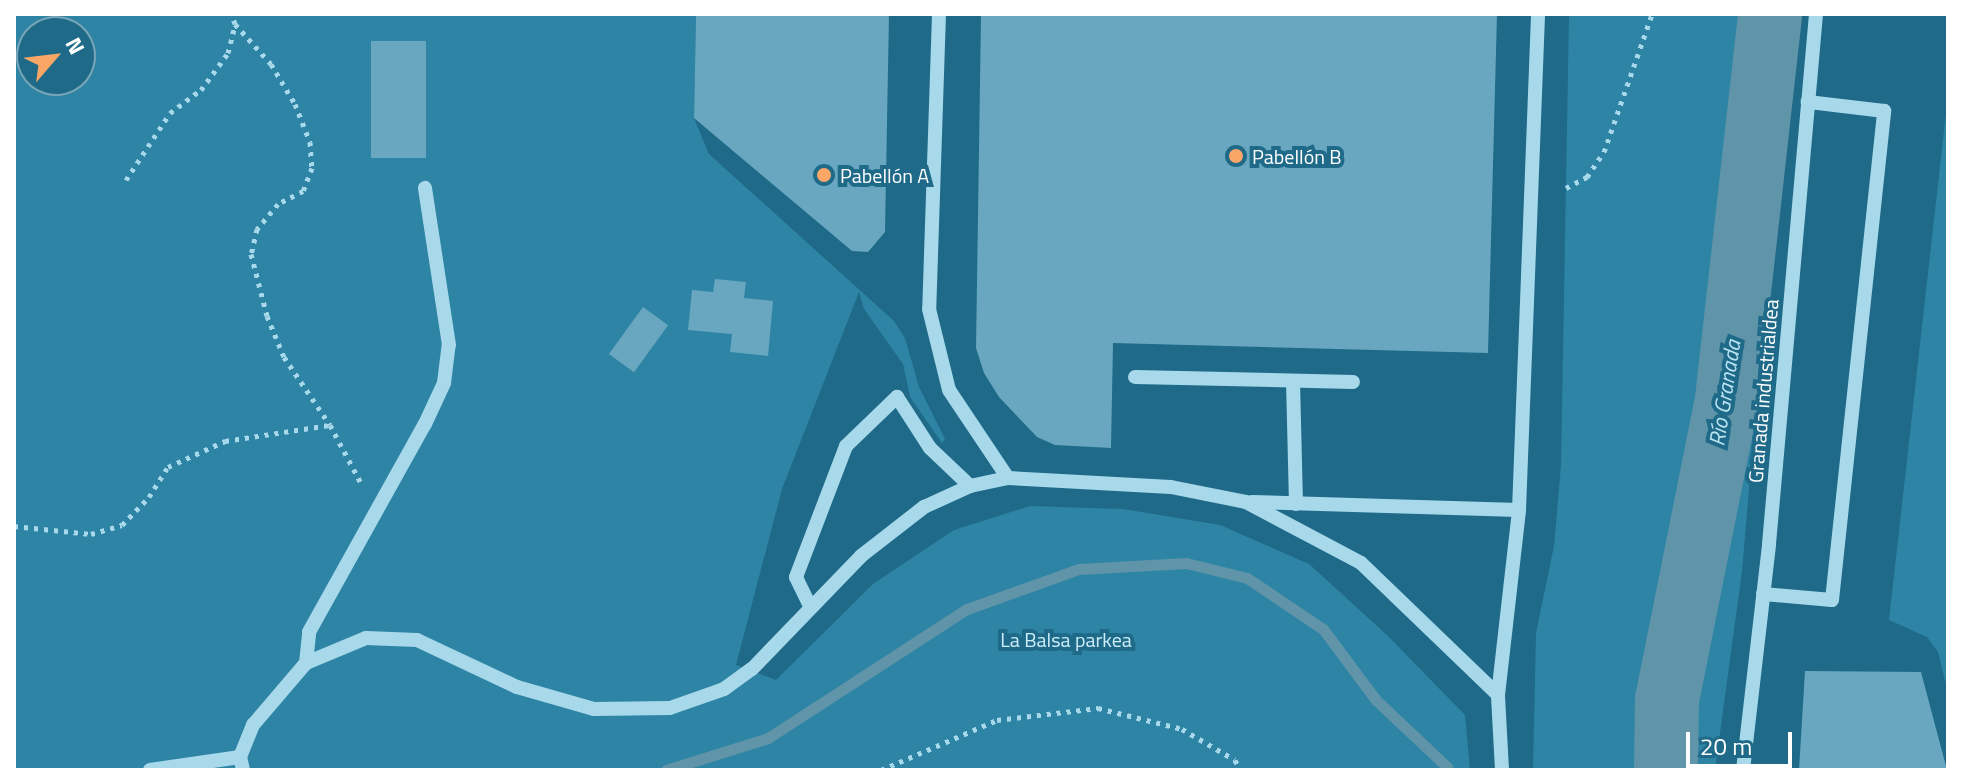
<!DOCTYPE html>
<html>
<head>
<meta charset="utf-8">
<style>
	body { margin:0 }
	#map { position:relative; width:1962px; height:784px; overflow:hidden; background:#1e6a88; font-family:"Titillium Web",sans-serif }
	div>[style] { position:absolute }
	.green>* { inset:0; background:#2e84a4 }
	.stream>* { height:11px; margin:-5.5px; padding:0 5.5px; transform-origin:5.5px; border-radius:5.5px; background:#6095a9 }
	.river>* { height:64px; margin:-32px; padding:0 32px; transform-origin:32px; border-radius:32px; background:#6095a9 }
	.building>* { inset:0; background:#68a7bf; transform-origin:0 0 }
	.path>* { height:5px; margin-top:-2.5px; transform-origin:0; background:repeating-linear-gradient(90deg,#a8d9eb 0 4px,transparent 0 10px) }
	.minor>* { height:14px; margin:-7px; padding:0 7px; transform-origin:7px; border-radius:7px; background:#a8d9eb }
	.dots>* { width:22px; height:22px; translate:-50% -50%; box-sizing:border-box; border:4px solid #1e6a88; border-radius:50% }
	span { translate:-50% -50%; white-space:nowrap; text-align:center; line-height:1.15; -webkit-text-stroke:8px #1e6a88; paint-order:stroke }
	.poi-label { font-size:20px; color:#fff }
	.left { translate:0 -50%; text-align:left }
	.street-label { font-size:20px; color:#fff }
	.park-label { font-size:20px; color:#cdedf8 }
	.water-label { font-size:22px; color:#bce5f4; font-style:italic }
	.frame { position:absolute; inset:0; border:16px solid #fff; pointer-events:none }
	.north { position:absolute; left:16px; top:16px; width:80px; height:80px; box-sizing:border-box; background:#1e6a88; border:2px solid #78a6b8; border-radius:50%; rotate:62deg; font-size:22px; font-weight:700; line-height:32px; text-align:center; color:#fff }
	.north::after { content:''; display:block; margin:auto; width:28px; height:36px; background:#faa667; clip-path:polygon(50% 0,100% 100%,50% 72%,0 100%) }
	.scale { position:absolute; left:1686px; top:732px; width:106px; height:36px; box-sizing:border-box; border:4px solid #fff; border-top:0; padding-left:10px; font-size:24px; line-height:28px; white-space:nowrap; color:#fff; -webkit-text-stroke:6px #1e6a88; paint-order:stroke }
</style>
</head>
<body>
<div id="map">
	<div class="green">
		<div style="clip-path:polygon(evenodd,14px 14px,696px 14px,694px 118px,709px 154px,894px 321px,905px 338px,919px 387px,945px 439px,942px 443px,910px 397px,903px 364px,864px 309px,859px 292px,782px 489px,736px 665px,776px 680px,873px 584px,954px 530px,1030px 506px,1123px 509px,1220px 525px,1309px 564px,1388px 636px,1465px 715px,1470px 770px,14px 770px,14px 14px,32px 32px,80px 32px,80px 80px,32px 80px,32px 32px)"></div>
		<div style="clip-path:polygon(1569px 14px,1790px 14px,1742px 571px,1715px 770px,1533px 770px,1536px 633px,1554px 546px,1561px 465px)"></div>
		<div style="clip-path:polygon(1948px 95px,1948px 693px,1938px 652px,1927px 637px,1889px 620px)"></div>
	</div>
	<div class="stream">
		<div style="left:666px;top:770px;width:107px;rotate:-17.4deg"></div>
		<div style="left:768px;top:738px;width:237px;rotate:-33deg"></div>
		<div style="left:967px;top:609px;width:119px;rotate:-19.7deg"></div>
		<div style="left:1079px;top:569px;width:107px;rotate:-3.2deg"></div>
		<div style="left:1186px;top:563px;width:63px;rotate:13.8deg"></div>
		<div style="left:1247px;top:578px;width:92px;rotate:33.9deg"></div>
		<div style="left:1323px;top:629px;width:89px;rotate:53.3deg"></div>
		<div style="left:1376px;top:700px;width:98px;rotate:43.3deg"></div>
	</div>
	<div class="river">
		<div style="left:1666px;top:770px;width:70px;rotate:-89.2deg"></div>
		<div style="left:1667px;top:700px;width:307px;rotate:-78.7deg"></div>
		<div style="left:1727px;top:399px;width:387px;rotate:-83.6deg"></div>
	</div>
	<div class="building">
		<div style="clip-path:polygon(696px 14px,889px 14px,885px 232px,868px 252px,852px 251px,694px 118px)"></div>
		<div style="clip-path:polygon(981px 14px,1497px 14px,1488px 353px,1113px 343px,1111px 448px,1055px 445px,1037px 437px,999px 397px,984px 373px,976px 348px)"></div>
		<div style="left:371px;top:41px;width:55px;height:117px"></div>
		<div style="clip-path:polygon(715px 279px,746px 282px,744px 298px,773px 301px,768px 356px,730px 352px,732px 334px,688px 330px,692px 290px,713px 292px)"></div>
		<div style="left:643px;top:307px;width:31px;height:58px;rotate:36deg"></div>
		<div style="clip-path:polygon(1805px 671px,1921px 672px,1947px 770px,1799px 770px)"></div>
	</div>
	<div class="path">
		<div style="left:235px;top:24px;width:54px;rotate:48deg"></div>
		<div style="left:271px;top:64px;width:47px;rotate:59deg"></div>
		<div style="left:295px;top:104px;width:41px;rotate:68.5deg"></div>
		<div style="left:310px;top:142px;width:26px;rotate:86deg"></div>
		<div style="left:312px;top:168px;width:25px;rotate:111deg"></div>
		<div style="left:303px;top:191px;width:28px;rotate:153deg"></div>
		<div style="left:278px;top:204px;width:33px;rotate:130deg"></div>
		<div style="left:257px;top:229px;width:26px;rotate:103deg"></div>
		<div style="left:251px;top:254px;width:64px;rotate:75.5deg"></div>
		<div style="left:267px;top:316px;width:44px;rotate:67.5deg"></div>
		<div style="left:284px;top:357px;width:82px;rotate:55.9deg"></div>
		<div style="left:330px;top:425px;width:68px;rotate:61.9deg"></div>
		<div style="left:126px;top:180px;width:80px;rotate:-56.7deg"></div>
		<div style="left:170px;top:113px;width:39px;rotate:-37deg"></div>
		<div style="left:201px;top:90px;width:46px;rotate:-53.9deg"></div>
		<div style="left:228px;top:53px;width:30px;rotate:-76deg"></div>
		<div style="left:235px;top:24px;width:10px;rotate:-107deg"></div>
		<div style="left:1566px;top:188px;width:24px;rotate:-28deg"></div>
		<div style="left:1587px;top:177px;width:30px;rotate:-56deg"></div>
		<div style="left:1604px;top:152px;width:146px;rotate:-70.8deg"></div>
		<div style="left:14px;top:526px;width:77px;rotate:5.9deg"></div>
		<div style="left:91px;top:534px;width:32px;rotate:-16deg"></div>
		<div style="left:122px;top:525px;width:39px;rotate:-46deg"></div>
		<div style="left:149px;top:497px;width:36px;rotate:-58deg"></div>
		<div style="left:168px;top:467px;width:63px;rotate:-24.5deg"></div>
		<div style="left:225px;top:441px;width:106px;rotate:-8.7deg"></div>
		<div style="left:881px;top:770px;width:126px;rotate:-23.3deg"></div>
		<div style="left:997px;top:720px;width:102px;rotate:-6.8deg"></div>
		<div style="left:1098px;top:708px;width:87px;rotate:14deg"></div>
		<div style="left:1182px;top:729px;width:61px;rotate:30.3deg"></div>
		<div style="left:1235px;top:760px;width:11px;rotate:63deg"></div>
	</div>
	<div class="minor">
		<div style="left:939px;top:14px;width:295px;rotate:91.9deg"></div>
		<div style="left:929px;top:309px;width:83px;rotate:76.1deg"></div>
		<div style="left:949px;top:390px;width:106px;rotate:56.2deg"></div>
		<div style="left:1135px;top:377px;width:218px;rotate:1.3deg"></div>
		<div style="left:1293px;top:381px;width:123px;rotate:88.6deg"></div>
		<div style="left:1252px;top:502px;width:267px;rotate:1.7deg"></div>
		<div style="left:1763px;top:594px;width:69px;rotate:5deg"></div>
		<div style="left:1832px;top:600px;width:492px;rotate:-83.9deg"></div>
		<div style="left:1884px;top:111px;width:77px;rotate:-173.2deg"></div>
		<div style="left:810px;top:606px;width:32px;rotate:-116deg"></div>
		<div style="left:796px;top:577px;width:140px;rotate:-69.1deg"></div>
		<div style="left:846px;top:446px;width:71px;rotate:-43.9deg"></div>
		<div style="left:897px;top:397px;width:61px;rotate:57.1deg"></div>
		<div style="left:930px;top:448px;width:55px;rotate:43.5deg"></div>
		<div style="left:306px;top:663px;width:31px;rotate:-84deg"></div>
		<div style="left:309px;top:632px;width:238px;rotate:-60.9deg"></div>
		<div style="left:425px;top:424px;width:45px;rotate:-65.1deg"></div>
		<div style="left:444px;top:383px;width:38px;rotate:-83deg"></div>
		<div style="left:449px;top:345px;width:159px;rotate:-98.7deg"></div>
		<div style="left:150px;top:770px;width:91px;rotate:-8.2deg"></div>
		<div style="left:243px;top:770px;width:13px;rotate:-103deg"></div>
		<div style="left:240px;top:757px;width:35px;rotate:-68deg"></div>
		<div style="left:253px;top:725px;width:82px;rotate:-49.5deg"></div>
		<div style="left:306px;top:663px;width:65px;rotate:-22.6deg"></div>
		<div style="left:366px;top:638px;width:51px;rotate:2.2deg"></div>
		<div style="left:417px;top:640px;width:110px;rotate:25.2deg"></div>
		<div style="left:517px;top:687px;width:80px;rotate:15.9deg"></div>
		<div style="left:594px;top:709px;width:76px;rotate:-0.8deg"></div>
		<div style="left:670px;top:708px;width:57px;rotate:-19.4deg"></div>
		<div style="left:724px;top:689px;width:34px;rotate:-36deg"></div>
		<div style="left:752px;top:669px;width:157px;rotate:-46deg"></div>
		<div style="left:861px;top:556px;width:80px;rotate:-37.9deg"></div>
		<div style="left:924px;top:507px;width:51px;rotate:-24.5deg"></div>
		<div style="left:970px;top:486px;width:39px;rotate:-12deg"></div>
		<div style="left:1008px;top:478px;width:163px;rotate:3.2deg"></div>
		<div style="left:1171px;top:487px;width:76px;rotate:11.3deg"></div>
		<div style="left:1246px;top:502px;width:130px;rotate:27.9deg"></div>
		<div style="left:1361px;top:563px;width:190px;rotate:43.9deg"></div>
		<div style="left:1502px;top:770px;width:75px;rotate:-93.1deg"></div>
		<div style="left:1498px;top:695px;width:186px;rotate:-83.5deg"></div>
		<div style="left:1519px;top:510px;width:496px;rotate:-87.8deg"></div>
		<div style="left:1743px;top:770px;width:227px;rotate:-83.4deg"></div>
		<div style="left:1769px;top:544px;width:532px;rotate:-84.93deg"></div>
	</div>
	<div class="dots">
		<div style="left:1236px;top:156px;background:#faa667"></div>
		<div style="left:824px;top:175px;background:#faa667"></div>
	</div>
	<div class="poi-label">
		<span class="left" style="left:1252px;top:156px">Pabellón B</span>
		<span class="left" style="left:840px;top:175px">Pabellón A</span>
	</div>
	<div class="street-label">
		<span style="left:1763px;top:391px;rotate:-85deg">Granada industrialdea</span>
	</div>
	<div class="park-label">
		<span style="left:1066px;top:639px">La Balsa parkea</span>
	</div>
	<div class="water-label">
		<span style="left:1725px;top:393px;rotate:-81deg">Río Granada</span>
	</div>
	<div class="frame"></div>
	<div class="north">N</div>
	<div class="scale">20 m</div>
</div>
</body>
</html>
